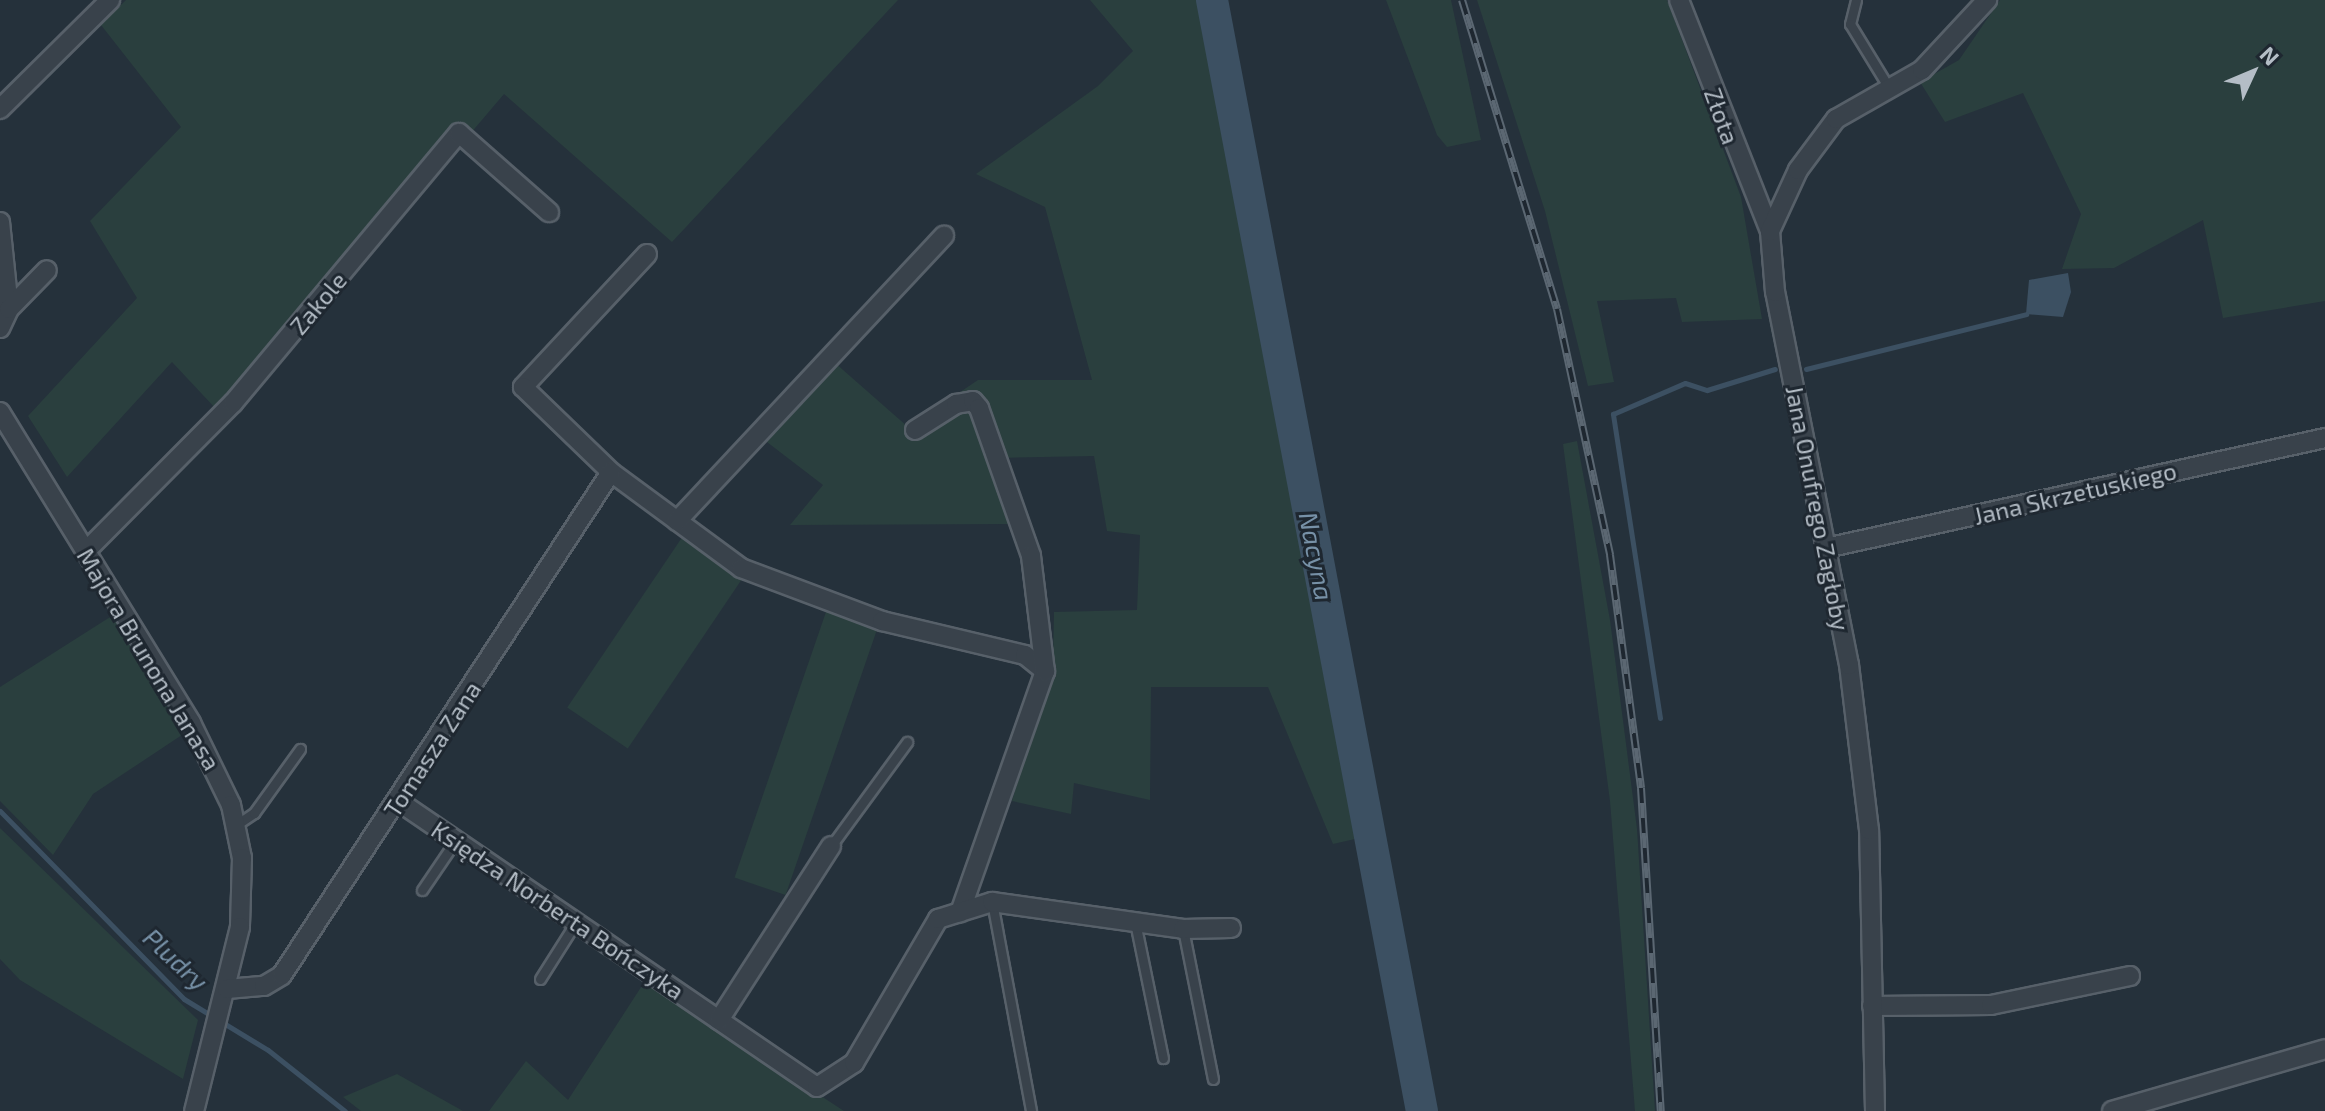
<!DOCTYPE html>
<html>
<head>
<meta charset="utf-8">
<style>
	body { margin:0 }
	#map { position:relative; width:2325px; height:1111px; overflow:hidden; background:#25313b; font-family:"Exo 2",sans-serif }
	div>[style] { position:absolute }
	.green>* { inset:0; background:#2a3f3e; transform-origin:0 0 }
	.water>* { inset:0; background:#3c5062 }
	.stream>* { height:5px; margin:-2.5px; padding:0 2.5px; transform-origin:2.5px; border-radius:2.5px; background:#3c5062 }
	.river>* { height:32px; margin:-16px; padding:0 16px; transform-origin:16px; border-radius:16px; background:#3c5062 }
	.roads { filter:drop-shadow(2px 0 #576069) drop-shadow(-2px 0 #576069) drop-shadow(0 2px #576069) drop-shadow(0 -2px #576069) }
	.service>* { height:9px; margin:-4.5px; padding:0 4.5px; transform-origin:4.5px; border-radius:4.5px; background:#39424b }
	.minor>* { height:18px; margin:-9px; padding:0 9px; transform-origin:9px; border-radius:9px; background:#39424b }
	.rail>* { height:8px; margin-top:-4px; transform-origin:0; background:repeating-linear-gradient(90deg,#1e2730 0 15px,#5b6772 0 30px); box-sizing:border-box; border-block:2px solid #5b6772 }
	span { translate:-50% -50%; white-space:nowrap; text-align:center; line-height:1.15; -webkit-text-stroke:6px #1e2730; paint-order:stroke }
	.street-label { font-size:24px; color:#b4bdc6 }
	.water-label { font-size:26px; color:#7791a7; font-style:italic }
	.north { position:absolute; left:2213px; top:32px; width:80px; height:80px; -webkit-text-stroke:6px #1e2730; paint-order:stroke; rotate:46deg; font-size:22px; font-weight:700; line-height:32px; text-align:center; color:#b4bdc6 }
	.north::after { content:''; display:block; margin:auto; width:28px; height:36px; background:#b4bdc6; clip-path:polygon(50% 0,100% 100%,50% 72%,0 100%) }
</style>
</head>
<body>
<div id="map">
	<div class="green">
		<div style="clip-path:polygon(126px 0,898px 0,672px 242px,504px 94px,470px 134px,459px 121px,216px 409px,172px 362px,67px 477px,28px 416px,137px 298px,90px 221px,181px 127px,101px 25px)"></div>
		<div style="clip-path:polygon(1090px 0,1206px 0,1355px 839px,1333px 844px,1268px 687px,1151px 687px,1150px 800px,1074px 783px,1071px 814px,1012px 801px,1053px 661px,1054px 612px,1137px 610px,1140px 535px,1107px 531px,1094px 456px,996px 458px,1008px 524px,790px 525px,823px 485px,763px 439px,834px 362px,908px 427px,978px 380px,1092px 380px,1045px 207px,976px 174px,1098px 86px,1133px 51px)"></div>
		<div style="clip-path:polygon(1386px 0,1451px 0,1481px 140px,1447px 147px,1437px 135px)"></div>
		<div style="clip-path:polygon(1477px 0,1667px 0,1741px 197px,1762px 319px,1682px 322px,1676px 298px,1597px 301px,1614px 382px,1588px 386px,1545px 211px)"></div>
		<div style="clip-path:polygon(2000px 0,2325px 0,2325px 301px,2223px 318px,2203px 220px,2114px 268px,2062px 269px,2081px 214px,2023px 93px,1945px 122px,1920px 82px,1959px 60px)"></div>
		<div style="clip-path:polygon(1577px 441px,1610px 620px,1637px 829px,1655px 1111px,1635px 1111px,1610px 801px,1563px 444px)"></div>
		<div style="left:683px;top:536px;width:73px;height:207px;rotate:34deg"></div>
		<div style="left:827px;top:609px;width:54px;height:284px;rotate:19deg"></div>
		<div style="clip-path:polygon(118px 612px,188px 731px,93px 794px,53px 855px,0 801px,0 687px)"></div>
		<div style="clip-path:polygon(0 828px,198px 1020px,183px 1079px,20px 980px,0 959px)"></div>
		<div style="clip-path:polygon(645px 981px,844px 1111px,489px 1111px,526px 1061px,568px 1100px)"></div>
		<div style="clip-path:polygon(397px 1074px,463px 1111px,361px 1111px,343px 1097px)"></div>
	</div>
	<div class="water">
		<div style="clip-path:polygon(2068px 273px,2071px 292px,2063px 317px,2026px 314px,2029px 280px)"></div>
	</div>
	<div class="stream">
		<div style="left:1806px;top:369px;width:227px;rotate:-14deg"></div>
		<div style="left:1660px;top:718px;width:308px;rotate:-98.8deg"></div>
		<div style="left:1613px;top:414px;width:78px;rotate:-23.3deg"></div>
		<div style="left:1685px;top:383px;width:23px;rotate:18deg"></div>
		<div style="left:1707px;top:390px;width:71px;rotate:-17.2deg"></div>
		<div style="left:0;top:811px;width:263px;rotate:45.6deg"></div>
		<div style="left:184px;top:999px;width:98px;rotate:31.3deg"></div>
		<div style="left:268px;top:1050px;width:98px;rotate:38.4deg"></div>
		<div style="left:1399px;top:991px;width:15px;rotate:-42deg"></div>
	</div>
	<div class="river">
		<div style="left:1212px;top:0;width:1131px;rotate:79.3deg"></div>
	</div>
	<div class="roads">
		<div class="service">
			<div style="left:1856px;top:0;width:25px;rotate:104deg"></div>
			<div style="left:1850px;top:24px;width:75px;rotate:58.6deg"></div>
			<div style="left:236px;top:825px;width:22px;rotate:-34deg"></div>
			<div style="left:254px;top:813px;width:79px;rotate:-54.3deg"></div>
			<div style="left:831px;top:846px;width:129px;rotate:-53.8deg"></div>
			<div style="left:422px;top:890px;width:60px;rotate:-55.8deg"></div>
			<div style="left:992px;top:902px;width:213px;rotate:79.4deg"></div>
			<div style="left:1135px;top:922px;width:139px;rotate:78.4deg"></div>
			<div style="left:1183px;top:929px;width:153px;rotate:78.7deg"></div>
			<div style="left:540px;top:979px;width:67px;rotate:-57.7deg"></div>
		</div>
		<div class="minor">
			<div style="left:1679px;top:0;width:248px;rotate:68.5deg"></div>
			<div style="left:0;top:109px;width:155px;rotate:-44.7deg"></div>
			<div style="left:0;top:222px;width:87px;rotate:84.1deg"></div>
			<div style="left:9px;top:309px;width:21px;rotate:115deg"></div>
			<div style="left:647px;top:254px;width:182px;rotate:133deg"></div>
			<div style="left:523px;top:387px;width:122px;rotate:44deg"></div>
			<div style="left:611px;top:472px;width:162px;rotate:36.4deg"></div>
			<div style="left:741px;top:568px;width:151px;rotate:20.6deg"></div>
			<div style="left:882px;top:621px;width:147px;rotate:13.4deg"></div>
			<div style="left:1025px;top:655px;width:26px;rotate:39deg"></div>
			<div style="left:1045px;top:671px;width:256px;rotate:109.4deg"></div>
			<div style="left:9px;top:309px;width:54px;rotate:-45.7deg"></div>
			<div style="left:0;top:412px;width:365px;rotate:58.4deg"></div>
			<div style="left:191px;top:723px;width:91px;rotate:64deg"></div>
			<div style="left:231px;top:805px;width:54px;rotate:78.3deg"></div>
			<div style="left:242px;top:858px;width:69px;rotate:91.7deg"></div>
			<div style="left:240px;top:927px;width:190px;rotate:104deg"></div>
			<div style="left:915px;top:430px;width:49px;rotate:-32.4deg"></div>
			<div style="left:956px;top:404px;width:17px;rotate:-10deg"></div>
			<div style="left:973px;top:401px;width:9px;rotate:49deg"></div>
			<div style="left:979px;top:408px;width:157px;rotate:70.6deg"></div>
			<div style="left:1031px;top:556px;width:116px;rotate:83.1deg"></div>
			<div style="left:677px;top:521px;width:391px;rotate:-46.9deg"></div>
			<div style="left:1826px;top:548px;width:511px;rotate:-12.43deg"></div>
			<div style="left:86px;top:551px;width:209px;rotate:-45.2deg"></div>
			<div style="left:233px;top:403px;width:352px;rotate:-50.1deg"></div>
			<div style="left:459px;top:133px;width:120px;rotate:41.3deg"></div>
			<div style="left:398px;top:801px;width:507px;rotate:34.32deg"></div>
			<div style="left:817px;top:1087px;width:44px;rotate:-33deg"></div>
			<div style="left:854px;top:1063px;width:167px;rotate:-59.7deg"></div>
			<div style="left:938px;top:919px;width:57px;rotate:-17.5deg"></div>
			<div style="left:992px;top:902px;width:193px;rotate:8deg"></div>
			<div style="left:1183px;top:929px;width:48px;rotate:-1.2deg"></div>
			<div style="left:227px;top:989px;width:37px;rotate:-5deg"></div>
			<div style="left:264px;top:986px;width:21px;rotate:-31deg"></div>
			<div style="left:282px;top:975px;width:601px;rotate:-56.81deg"></div>
			<div style="left:1872px;top:1006px;width:119px;rotate:-0.5deg"></div>
			<div style="left:1991px;top:1005px;width:142px;rotate:-11.8deg"></div>
			<div style="left:719px;top:1020px;width:207px;rotate:-57.2deg"></div>
			<div style="left:1875px;top:1111px;width:281px;rotate:-91.2deg"></div>
			<div style="left:1869px;top:830px;width:166px;rotate:-96.9deg"></div>
			<div style="left:1849px;top:665px;width:380px;rotate:-101.2deg"></div>
			<div style="left:1775px;top:292px;width:61px;rotate:-94.7deg"></div>
			<div style="left:1770px;top:231px;width:67px;rotate:-65.3deg"></div>
			<div style="left:1798px;top:170px;width:64px;rotate:-53.3deg"></div>
			<div style="left:1836px;top:119px;width:99px;rotate:-29.7deg"></div>
			<div style="left:1922px;top:70px;width:96px;rotate:-47.1deg"></div>
			<div style="left:2112px;top:1111px;width:222px;rotate:-16.2deg"></div>
		</div>
	</div>
	<div class="rail">
		<div style="left:1462px;top:0;width:323px;rotate:72.9deg"></div>
		<div style="left:1557px;top:309px;width:252px;rotate:77.8deg"></div>
		<div style="left:1610px;top:555px;width:235px;rotate:82.4deg"></div>
		<div style="left:1641px;top:788px;width:324px;rotate:86.5deg"></div>
	</div>
	<div class="street-label">
		<span style="left:1722px;top:116px;rotate:70deg">Złota</span>
		<span style="left:318px;top:303px;rotate:-50deg">Zakole</span>
		<span style="left:2075px;top:493px;rotate:-13deg">Jana Skrzetuskiego</span>
		<span style="left:1818px;top:508px;rotate:79deg">Jana Onufrego Zagłoby</span>
		<span style="left:149px;top:659px;rotate:59deg">Majora Brunona Janasa</span>
		<span style="left:432px;top:749px;rotate:-57deg">Tomasza Zana</span>
		<span style="left:558px;top:910px;rotate:34deg">Księdza Norberta Bończyka</span>
	</div>
	<div class="water-label">
		<span style="left:1317px;top:556px;rotate:79deg">Nacyna</span>
		<span style="left:176px;top:959px;rotate:43deg">Pludry</span>
	</div>
	<div class="north">N</div>
</div>
</body>
</html>
